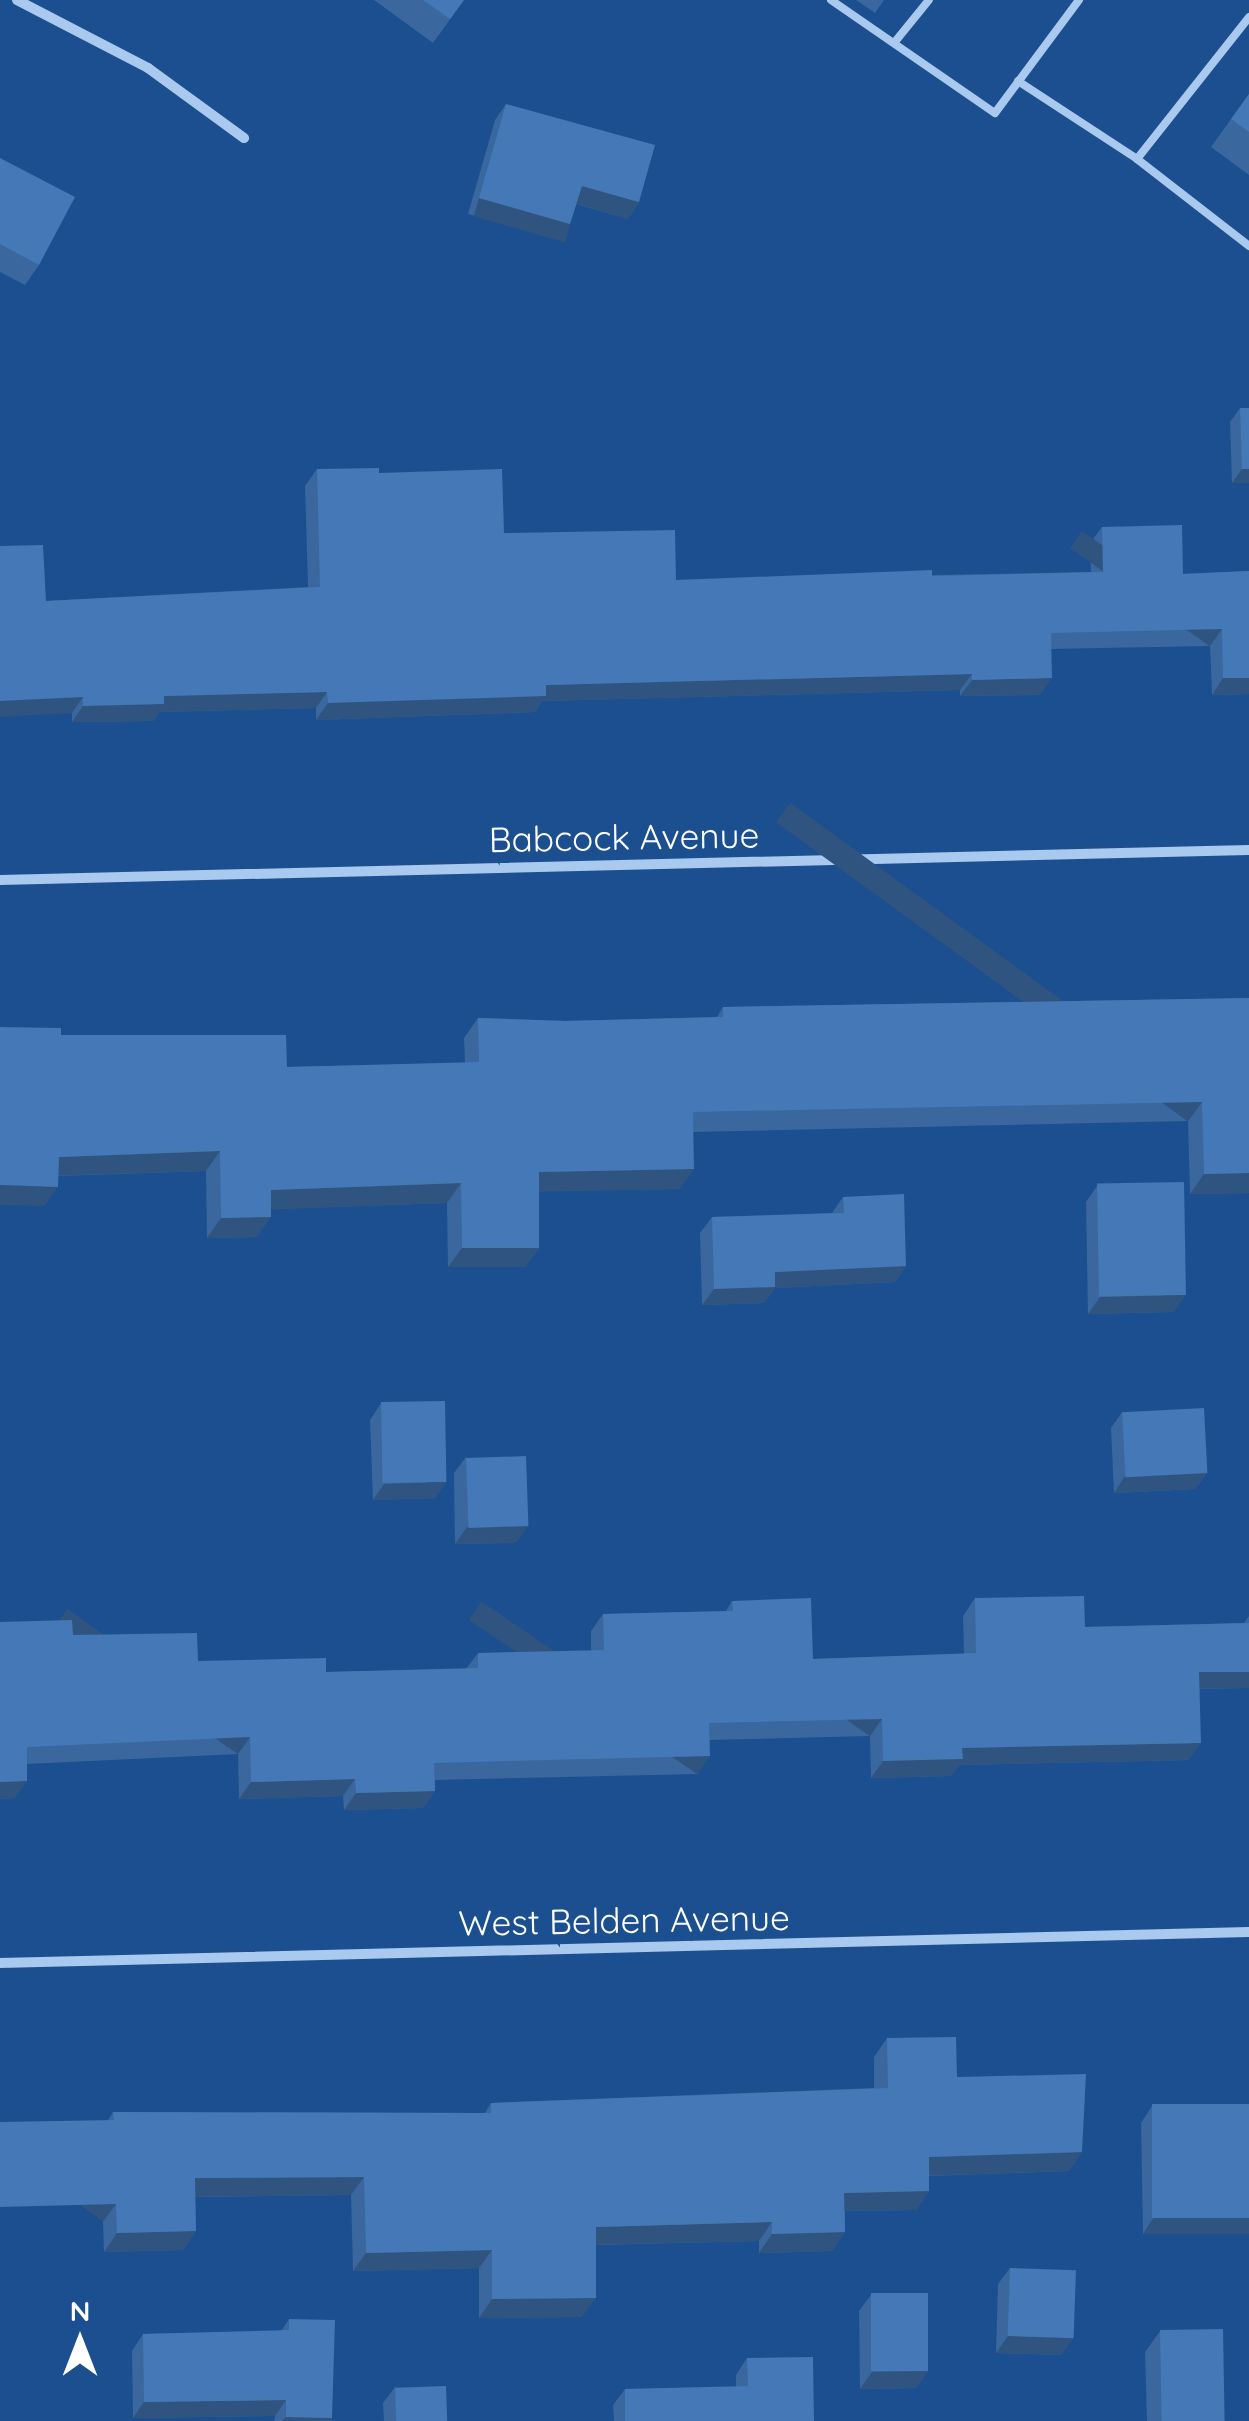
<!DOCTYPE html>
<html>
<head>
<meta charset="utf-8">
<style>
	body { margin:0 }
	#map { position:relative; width:1249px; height:2421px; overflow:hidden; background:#1b4f8f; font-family:Quicksand,sans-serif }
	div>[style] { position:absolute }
	.lane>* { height:8px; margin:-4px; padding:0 4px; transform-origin:4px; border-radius:4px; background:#a9c9ee }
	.street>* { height:10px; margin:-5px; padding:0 5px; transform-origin:5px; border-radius:5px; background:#a9c9ee }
	.wall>* { inset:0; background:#3a679d }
	.shaded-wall>* { inset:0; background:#305480; transform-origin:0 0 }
	.building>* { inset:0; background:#4478b7; transform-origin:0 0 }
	span { translate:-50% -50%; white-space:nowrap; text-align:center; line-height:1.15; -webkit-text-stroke:10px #1b4f8f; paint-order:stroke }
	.street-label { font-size:35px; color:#fff }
	.north { position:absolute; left:30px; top:2291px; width:100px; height:100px; -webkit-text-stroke:8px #1b4f8f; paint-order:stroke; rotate:0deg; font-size:28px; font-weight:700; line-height:40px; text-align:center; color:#fff }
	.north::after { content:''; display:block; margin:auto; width:35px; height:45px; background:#fff; clip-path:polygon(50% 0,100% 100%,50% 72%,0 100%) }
</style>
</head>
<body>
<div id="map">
	<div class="lane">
		<div style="left:831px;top:0;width:199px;rotate:34.6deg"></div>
		<div style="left:995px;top:113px;width:141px;rotate:-53.4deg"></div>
		<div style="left:894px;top:43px;width:55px;rotate:-50.9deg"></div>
		<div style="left:1018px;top:81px;width:142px;rotate:33.2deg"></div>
		<div style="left:1137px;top:159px;width:181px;rotate:-51.7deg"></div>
		<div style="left:1137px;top:159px;width:142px;rotate:37.8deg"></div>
	</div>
	<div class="street">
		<div style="left:17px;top:0;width:148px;rotate:27.4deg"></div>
		<div style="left:148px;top:68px;width:119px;rotate:36.1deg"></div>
		<div style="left:0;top:880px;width:1249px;rotate:-1.38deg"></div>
		<div style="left:0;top:1963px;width:1249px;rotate:-1.42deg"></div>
	</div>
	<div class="wall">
		<div style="clip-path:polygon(374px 0,464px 0,433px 43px)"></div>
		<div style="clip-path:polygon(856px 0,884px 0,875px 13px)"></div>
		<div style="clip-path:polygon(1249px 94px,1249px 175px,1211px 147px)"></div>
		<div style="clip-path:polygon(506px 104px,639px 202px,628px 219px,576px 204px,570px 224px,559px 240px,468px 214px,495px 120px)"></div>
		<div style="clip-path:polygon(0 158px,39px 265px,25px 285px,0 272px)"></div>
		<div style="clip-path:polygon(1240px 408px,1249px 408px,1249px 483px,1232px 483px,1230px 422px)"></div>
		<div style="clip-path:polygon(317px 469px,379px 473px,504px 533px,676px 580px,1091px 572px,1090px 543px,1102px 527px,1183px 574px,1249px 571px,1249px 694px,1212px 695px,1210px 646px,1051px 649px,1040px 695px,960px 696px,960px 690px,542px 701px,535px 712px,316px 720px,316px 708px,159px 712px,153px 721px,72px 722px,72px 713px,46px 601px,308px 587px,305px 486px)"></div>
		<div style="clip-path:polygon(1249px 998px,1249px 1193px,1190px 1194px,1188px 1121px,693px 1132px,680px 1189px,539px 1191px,539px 1248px,525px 1267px,448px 1267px,447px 1203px,271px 1209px,257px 1237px,207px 1238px,206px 1171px,58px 1176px,44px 1206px,61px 1035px,287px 1067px,465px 1063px,464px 1038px,478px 1018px,565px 1021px,717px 1017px,723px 1007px)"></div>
		<div style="clip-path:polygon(1097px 1186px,1174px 1312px,1088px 1314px,1086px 1202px)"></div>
		<div style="clip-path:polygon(843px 1197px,906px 1266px,895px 1282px,775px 1288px,764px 1303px,702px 1305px,700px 1233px,712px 1217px,832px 1213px)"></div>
		<div style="clip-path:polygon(381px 1403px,435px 1498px,373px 1500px,370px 1420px)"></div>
		<div style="clip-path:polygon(1122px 1412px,1207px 1473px,1195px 1489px,1114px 1493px,1111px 1428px)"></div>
		<div style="clip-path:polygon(466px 1457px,516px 1543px,455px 1544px,454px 1473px)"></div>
		<div style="clip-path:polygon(975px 1598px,1085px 1627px,1244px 1623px,1249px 1616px,1249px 1688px,1200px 1689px,1189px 1760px,959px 1765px,951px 1776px,871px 1778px,870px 1736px,709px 1740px,698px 1774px,435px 1780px,435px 1791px,423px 1808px,344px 1810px,343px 1796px,239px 1799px,238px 1754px,27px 1764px,15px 1798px,0 1799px,0 1622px,198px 1661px,326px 1672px,466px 1669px,478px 1653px,591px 1651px,591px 1631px,603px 1614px,726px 1611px,732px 1601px,813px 1659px,964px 1654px,963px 1616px)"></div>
		<div style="clip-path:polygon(887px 2038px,957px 2077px,1082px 2152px,1069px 2171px,929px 2176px,929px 2191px,916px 2210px,845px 2211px,845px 2232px,832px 2251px,759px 2253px,759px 2241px,596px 2245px,582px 2317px,479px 2318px,479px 2268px,353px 2271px,351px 2195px,195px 2197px,196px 2231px,183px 2250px,104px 2252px,103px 2222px,108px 2120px,113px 2112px,485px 2113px,491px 2103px,874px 2088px,874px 2057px)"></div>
		<div style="clip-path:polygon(1249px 2104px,1249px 2234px,1143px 2234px,1141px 2123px,1152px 2106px)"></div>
		<div style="clip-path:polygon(1010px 2268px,1062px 2355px,996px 2353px,998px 2284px)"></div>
		<div style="clip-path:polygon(871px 2295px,928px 2371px,916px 2388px,860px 2389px,859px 2311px)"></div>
		<div style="clip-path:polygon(289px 2319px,332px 2418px,330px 2421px,274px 2421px,275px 2416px,133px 2418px,132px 2351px,143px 2334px,281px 2331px)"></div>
		<div style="clip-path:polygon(1160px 2331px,1225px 2421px,1147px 2421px,1145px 2352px)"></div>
		<div style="clip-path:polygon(747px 2358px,814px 2421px,614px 2421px,613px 2405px,625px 2389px,736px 2387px,736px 2375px)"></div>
		<div style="clip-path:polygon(395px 2387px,447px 2421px,384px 2421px,383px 2403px)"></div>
	</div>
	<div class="shaded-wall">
		<div style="clip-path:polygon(582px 186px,639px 202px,628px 219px,570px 202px)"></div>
		<div style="left:479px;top:198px;width:95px;height:19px;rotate:16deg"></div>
		<div style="clip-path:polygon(1242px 469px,1249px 469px,1249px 483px,1232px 483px)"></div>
		<div style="left:1222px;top:629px;width:21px;height:171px;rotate:125deg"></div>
		<div style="clip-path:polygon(972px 674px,960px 690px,542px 701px,535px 712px,316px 720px,328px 703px,546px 685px)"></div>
		<div style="clip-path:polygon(1052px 678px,1040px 695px,960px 696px,972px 680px)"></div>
		<div style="clip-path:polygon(1223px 678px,1249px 678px,1249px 694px,1212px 695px)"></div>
		<div style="clip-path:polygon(327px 692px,316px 708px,159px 712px,153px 721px,72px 722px,83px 706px,164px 696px)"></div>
		<div style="clip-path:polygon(83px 697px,72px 713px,0 717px,0 701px)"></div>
		<div style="left:1202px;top:1102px;width:24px;height:509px;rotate:126deg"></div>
		<div style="clip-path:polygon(220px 1151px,206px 1171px,45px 1176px,59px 1157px)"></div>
		<div style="clip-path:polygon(694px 1169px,680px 1189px,525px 1192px,539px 1172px)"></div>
		<div style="clip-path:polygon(1249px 1173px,1249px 1193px,1190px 1194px,1204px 1174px)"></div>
		<div style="clip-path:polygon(461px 1183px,447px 1203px,257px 1210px,271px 1190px)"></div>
		<div style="clip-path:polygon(0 1185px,58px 1187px,44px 1206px,0 1205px)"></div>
		<div style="clip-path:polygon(271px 1217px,257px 1237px,207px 1238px,221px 1218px)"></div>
		<div style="clip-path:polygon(462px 1248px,539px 1248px,525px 1267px,448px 1267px)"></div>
		<div style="clip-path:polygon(906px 1266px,895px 1282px,775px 1288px,764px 1303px,702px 1305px,714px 1289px,775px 1272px)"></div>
		<div style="clip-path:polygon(1186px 1295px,1174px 1312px,1088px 1314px,1100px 1297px)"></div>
		<div style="clip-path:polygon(1207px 1473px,1195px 1489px,1114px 1493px,1125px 1476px)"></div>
		<div style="clip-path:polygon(447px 1482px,435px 1498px,373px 1500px,384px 1484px)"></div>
		<div style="clip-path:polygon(528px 1526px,516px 1543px,455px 1544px,467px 1527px)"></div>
		<div style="clip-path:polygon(1199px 1672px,1249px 1672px,1249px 1688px,1187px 1689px)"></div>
		<div style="left:882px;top:1719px;width:21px;height:173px;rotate:125deg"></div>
		<div style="left:250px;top:1737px;width:21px;height:223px;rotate:125deg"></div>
		<div style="clip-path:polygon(1201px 1743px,1189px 1760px,959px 1765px,951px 1776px,871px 1778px,883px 1761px,962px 1748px)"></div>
		<div style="left:710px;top:1756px;width:22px;height:276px;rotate:124deg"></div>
		<div style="clip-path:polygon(355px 1779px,343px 1796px,239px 1799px,251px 1782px)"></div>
		<div style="clip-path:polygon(27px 1781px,15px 1798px,0 1799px,0 1782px)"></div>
		<div style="clip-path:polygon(435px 1791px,423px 1808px,344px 1810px,356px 1793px)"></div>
		<div style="clip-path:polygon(1082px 2152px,1069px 2171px,916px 2176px,929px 2157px)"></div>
		<div style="clip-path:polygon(364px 2177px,351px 2195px,181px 2197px,195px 2178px)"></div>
		<div style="clip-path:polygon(929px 2191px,916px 2210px,831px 2211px,844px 2193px)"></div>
		<div style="left:116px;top:2204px;width:22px;height:116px;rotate:126deg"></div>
		<div style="clip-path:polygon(1154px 2217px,1249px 2218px,1249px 2234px,1143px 2234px)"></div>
		<div style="clip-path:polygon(772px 2222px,759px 2241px,582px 2245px,596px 2227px)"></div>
		<div style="clip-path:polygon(196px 2231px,183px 2250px,104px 2252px,117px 2233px)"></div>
		<div style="clip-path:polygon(845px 2232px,832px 2251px,759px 2253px,772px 2234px)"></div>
		<div style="clip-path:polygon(492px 2250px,479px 2268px,353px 2271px,366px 2253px)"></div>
		<div style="clip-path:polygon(596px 2298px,582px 2317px,479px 2318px,492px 2299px)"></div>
		<div style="clip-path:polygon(1008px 2336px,1073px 2338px,1062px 2355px,996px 2353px)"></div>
		<div style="clip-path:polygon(928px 2371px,916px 2388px,860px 2389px,872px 2372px)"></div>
		<div style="clip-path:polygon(286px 2400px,275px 2416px,133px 2418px,144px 2402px)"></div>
		<div style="clip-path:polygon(286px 2417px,332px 2418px,330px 2421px,282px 2421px)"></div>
	</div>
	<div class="building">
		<div style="clip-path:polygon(423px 0,464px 0,450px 19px)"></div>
		<div style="clip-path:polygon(1249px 94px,1249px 132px,1231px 119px)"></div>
		<div style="clip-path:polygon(506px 104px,655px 145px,639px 202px,582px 186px,570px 224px,479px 198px)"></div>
		<div style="clip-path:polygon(0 158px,75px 197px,39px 265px,0 244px)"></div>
		<div style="clip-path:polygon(1240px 408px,1249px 408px,1249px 469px,1242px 469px)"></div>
		<div style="clip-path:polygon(379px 468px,379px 473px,502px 469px,504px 533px,675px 530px,676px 580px,932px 570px,932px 576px,1103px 572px,1102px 527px,1182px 525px,1183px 574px,1249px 571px,1249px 678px,1223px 678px,1222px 629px,1051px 633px,1052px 678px,972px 680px,972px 674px,546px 685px,546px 696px,328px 703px,327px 692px,164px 696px,164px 704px,83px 706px,83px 697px,0 701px,0 546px,43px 545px,46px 601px,320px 587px,317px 469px)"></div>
		<div style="clip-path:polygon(1249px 998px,1249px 1173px,1204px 1174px,1202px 1102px,693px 1112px,694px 1169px,539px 1172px,539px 1248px,462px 1248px,461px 1183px,271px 1190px,271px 1217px,221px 1218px,220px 1151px,59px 1157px,58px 1187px,0 1185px,0 1027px,61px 1028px,61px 1035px,286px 1035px,287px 1067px,479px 1062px,478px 1018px,565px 1021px,723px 1017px,723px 1007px)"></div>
		<div style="left:1184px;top:1182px;width:113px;height:87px;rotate:89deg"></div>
		<div style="clip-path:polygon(904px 1194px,906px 1266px,775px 1272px,775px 1287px,714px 1289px,712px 1217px,844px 1213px,843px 1197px)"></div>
		<div style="left:445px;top:1401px;width:81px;height:64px;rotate:89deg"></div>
		<div style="left:1204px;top:1408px;width:65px;height:82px;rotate:87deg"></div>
		<div style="left:526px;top:1456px;width:70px;height:60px;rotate:88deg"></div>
		<div style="clip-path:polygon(1084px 1596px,1085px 1627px,1249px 1623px,1249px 1672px,1199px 1672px,1201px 1743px,962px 1748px,963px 1759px,883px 1761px,882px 1719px,709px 1723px,710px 1756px,434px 1763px,435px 1791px,356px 1793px,355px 1779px,251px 1782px,250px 1737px,27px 1747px,27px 1781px,0 1782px,0 1622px,72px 1620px,73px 1635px,197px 1633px,198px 1661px,326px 1658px,326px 1672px,478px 1668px,478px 1653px,604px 1650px,603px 1614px,733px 1611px,732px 1601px,811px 1598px,813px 1659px,976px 1653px,975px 1598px)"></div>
		<div style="clip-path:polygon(956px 2037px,957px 2077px,1086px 2074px,1082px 2152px,929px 2157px,929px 2191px,844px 2193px,845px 2232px,772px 2234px,772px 2222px,596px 2227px,596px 2298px,492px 2299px,492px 2250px,366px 2253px,364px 2177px,195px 2178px,196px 2231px,117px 2233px,116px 2204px,0 2207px,0 2122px,114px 2120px,113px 2112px,491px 2113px,491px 2103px,888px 2088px,887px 2038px)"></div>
		<div style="left:1249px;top:2104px;width:114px;height:97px;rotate:90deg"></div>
		<div style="left:1010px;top:2268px;width:66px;height:68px;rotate:2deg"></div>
		<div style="left:928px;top:2293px;width:78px;height:57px;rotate:90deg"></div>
		<div style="clip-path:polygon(289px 2319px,335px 2320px,332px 2418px,286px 2417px,286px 2400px,144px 2402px,143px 2334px,289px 2330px)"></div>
		<div style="left:1223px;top:2329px;width:92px;height:63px;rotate:89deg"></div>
		<div style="clip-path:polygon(813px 2357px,814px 2421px,625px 2421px,625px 2389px,748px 2386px,747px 2358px)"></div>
		<div style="left:446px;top:2386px;width:35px;height:51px;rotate:88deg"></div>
	</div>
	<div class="street-label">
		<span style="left:624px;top:837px;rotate:-1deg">Babcock Avenue</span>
		<span style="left:624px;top:1920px;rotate:-1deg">West Belden Avenue</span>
	</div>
	<div class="north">N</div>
</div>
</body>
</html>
